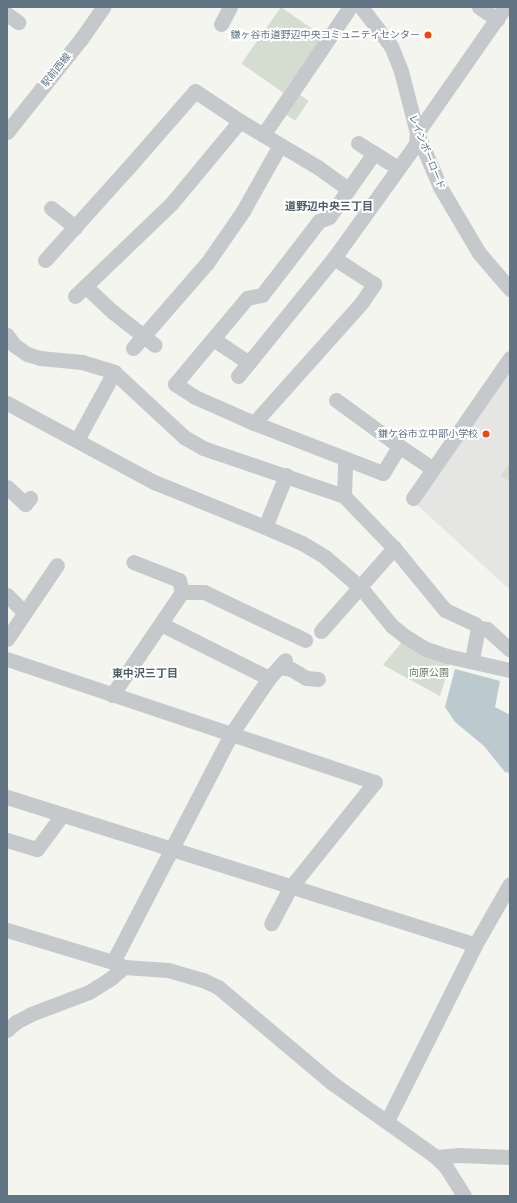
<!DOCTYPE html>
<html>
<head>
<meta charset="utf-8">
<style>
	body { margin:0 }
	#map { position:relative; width:517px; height:1203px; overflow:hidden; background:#f5f5ef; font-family:Commissioner,"Noto Sans JP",sans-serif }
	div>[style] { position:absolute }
	.built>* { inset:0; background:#e5e6e3 }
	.green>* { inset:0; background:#d5dcd0; transform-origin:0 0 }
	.water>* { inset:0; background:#bcc9ce }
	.minor>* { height:15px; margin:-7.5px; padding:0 7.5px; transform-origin:7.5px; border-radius:7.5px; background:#c6c9cc }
	.dots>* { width:11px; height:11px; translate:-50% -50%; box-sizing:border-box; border:2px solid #fff; border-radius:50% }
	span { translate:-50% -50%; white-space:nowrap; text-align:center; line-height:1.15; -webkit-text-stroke:4px #fff; paint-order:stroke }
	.poi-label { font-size:10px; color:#607484 }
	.right { translate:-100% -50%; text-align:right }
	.street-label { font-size:10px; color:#607484 }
	.park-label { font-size:10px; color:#657a60 }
	.neighbourhood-label { font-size:11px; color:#4f5d68; font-weight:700 }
	.frame { position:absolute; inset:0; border:8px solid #607484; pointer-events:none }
</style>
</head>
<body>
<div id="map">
	<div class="built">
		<div style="clip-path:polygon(510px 366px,510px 590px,415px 503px)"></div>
	</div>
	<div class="green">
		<div style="left:281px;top:7px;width:51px;height:69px;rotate:35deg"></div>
		<div style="left:297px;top:93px;width:14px;height:24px;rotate:34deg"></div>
		<div style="clip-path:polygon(510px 462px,510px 482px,501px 476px)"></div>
		<div style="clip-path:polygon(402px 642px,450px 664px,440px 696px,383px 665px)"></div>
	</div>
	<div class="water">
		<div style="clip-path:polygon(455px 669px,500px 681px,495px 707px,510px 715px,510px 773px,505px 772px,484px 746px,455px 722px,445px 707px)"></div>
	</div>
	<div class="minor">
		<div style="left:361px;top:7px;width:49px;rotate:52.4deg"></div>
		<div style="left:391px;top:46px;width:27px;rotate:68deg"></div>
		<div style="left:401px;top:71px;width:64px;rotate:75.5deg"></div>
		<div style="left:417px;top:133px;width:59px;rotate:66.9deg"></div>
		<div style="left:440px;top:187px;width:77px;rotate:59.4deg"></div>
		<div style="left:479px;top:253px;width:48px;rotate:49.3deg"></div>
		<div style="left:479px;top:7px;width:22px;rotate:34deg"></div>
		<div style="left:7px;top:14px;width:14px;rotate:36deg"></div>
		<div style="left:221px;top:24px;width:19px;rotate:-62deg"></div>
		<div style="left:7px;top:132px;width:119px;rotate:-51.5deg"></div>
		<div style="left:81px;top:39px;width:39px;rotate:-55deg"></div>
		<div style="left:263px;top:135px;width:155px;rotate:-55.8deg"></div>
		<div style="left:358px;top:143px;width:19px;rotate:32deg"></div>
		<div style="left:398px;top:168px;width:28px;rotate:-148deg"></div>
		<div style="left:374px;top:153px;width:78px;rotate:125.1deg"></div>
		<div style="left:329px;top:217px;width:11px;rotate:158deg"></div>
		<div style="left:319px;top:221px;width:93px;rotate:127.6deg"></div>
		<div style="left:262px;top:295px;width:15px;rotate:169deg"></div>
		<div style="left:247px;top:298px;width:112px;rotate:129.9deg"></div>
		<div style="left:175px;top:384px;width:24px;rotate:33deg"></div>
		<div style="left:195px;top:397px;width:64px;rotate:23.8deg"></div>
		<div style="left:254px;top:423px;width:138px;rotate:21.2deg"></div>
		<div style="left:383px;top:473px;width:31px;rotate:-59deg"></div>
		<div style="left:399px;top:446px;width:41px;rotate:34.1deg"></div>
		<div style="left:51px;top:208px;width:31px;rotate:38deg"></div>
		<div style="left:45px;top:260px;width:122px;rotate:-48deg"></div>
		<div style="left:127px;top:169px;width:103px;rotate:-48.9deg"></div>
		<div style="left:195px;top:91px;width:54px;rotate:33.7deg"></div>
		<div style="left:240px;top:121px;width:92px;rotate:30.7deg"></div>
		<div style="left:319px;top:168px;width:36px;rotate:36deg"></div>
		<div style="left:85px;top:286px;width:38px;rotate:43deg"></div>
		<div style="left:113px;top:312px;width:53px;rotate:38.2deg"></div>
		<div style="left:75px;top:296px;width:133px;rotate:-43.8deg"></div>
		<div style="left:171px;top:204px;width:108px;rotate:-50.3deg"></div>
		<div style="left:7px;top:335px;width:12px;rotate:55deg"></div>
		<div style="left:14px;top:345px;width:16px;rotate:35deg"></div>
		<div style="left:27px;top:354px;width:14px;rotate:17deg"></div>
		<div style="left:40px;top:358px;width:42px;rotate:5.4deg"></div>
		<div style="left:82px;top:362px;width:34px;rotate:17deg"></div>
		<div style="left:114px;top:372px;width:96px;rotate:42.9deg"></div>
		<div style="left:184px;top:437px;width:22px;rotate:30deg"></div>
		<div style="left:203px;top:448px;width:149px;rotate:18.8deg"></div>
		<div style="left:344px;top:496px;width:72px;rotate:46.1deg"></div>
		<div style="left:394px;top:548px;width:80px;rotate:50.6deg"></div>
		<div style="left:445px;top:610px;width:33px;rotate:25deg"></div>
		<div style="left:475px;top:624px;width:5px;rotate:53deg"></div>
		<div style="left:478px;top:628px;width:33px;rotate:101deg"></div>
		<div style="left:213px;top:339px;width:43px;rotate:33.7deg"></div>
		<div style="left:133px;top:348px;width:113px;rotate:-49deg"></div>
		<div style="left:207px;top:263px;width:63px;rotate:-55.3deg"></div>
		<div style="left:243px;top:211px;width:76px;rotate:-60.7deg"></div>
		<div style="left:238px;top:376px;width:152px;rotate:-50.9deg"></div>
		<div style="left:334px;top:258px;width:140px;rotate:-54.3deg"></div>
		<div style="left:416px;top:144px;width:11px;rotate:-85deg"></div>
		<div style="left:417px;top:133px;width:154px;rotate:-55.1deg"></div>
		<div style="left:336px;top:400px;width:78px;rotate:36.1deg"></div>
		<div style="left:7px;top:403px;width:167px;rotate:28.3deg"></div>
		<div style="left:154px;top:482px;width:120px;rotate:22.1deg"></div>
		<div style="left:265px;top:527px;width:40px;rotate:23.4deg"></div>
		<div style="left:302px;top:543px;width:27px;rotate:31deg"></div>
		<div style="left:325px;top:557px;width:48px;rotate:40.7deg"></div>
		<div style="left:361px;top:588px;width:49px;rotate:50.8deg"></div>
		<div style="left:392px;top:626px;width:18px;rotate:38deg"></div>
		<div style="left:406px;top:637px;width:23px;rotate:31deg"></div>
		<div style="left:426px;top:649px;width:22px;rotate:18deg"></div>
		<div style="left:447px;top:656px;width:65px;rotate:12.5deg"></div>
		<div style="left:254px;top:423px;width:162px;rotate:-48.2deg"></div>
		<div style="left:362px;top:302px;width:22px;rotate:-56deg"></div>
		<div style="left:374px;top:284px;width:48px;rotate:-147deg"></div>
		<div style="left:77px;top:440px;width:77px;rotate:-61.4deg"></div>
		<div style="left:7px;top:487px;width:25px;rotate:43deg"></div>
		<div style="left:25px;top:504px;width:8px;rotate:-50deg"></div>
		<div style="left:344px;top:496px;width:37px;rotate:-88deg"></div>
		<div style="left:413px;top:498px;width:170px;rotate:-55.3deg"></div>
		<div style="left:265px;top:527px;width:56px;rotate:-68deg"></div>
		<div style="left:182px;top:592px;width:22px"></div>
		<div style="left:204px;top:592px;width:112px;rotate:25.4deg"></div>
		<div style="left:7px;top:595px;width:24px;rotate:45deg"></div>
		<div style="left:161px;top:624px;width:121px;rotate:26.6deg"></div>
		<div style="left:478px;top:628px;width:9px;rotate:6deg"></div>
		<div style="left:487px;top:629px;width:31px;rotate:42deg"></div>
		<div style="left:321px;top:631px;width:111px;rotate:-48.7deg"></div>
		<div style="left:7px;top:639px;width:89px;rotate:-56deg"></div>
		<div style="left:7px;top:659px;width:388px;rotate:18.5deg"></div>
		<div style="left:375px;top:782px;width:136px;rotate:128.7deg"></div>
		<div style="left:290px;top:888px;width:40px;rotate:118deg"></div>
		<div style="left:279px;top:667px;width:12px;rotate:9deg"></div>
		<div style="left:291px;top:669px;width:17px;rotate:31deg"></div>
		<div style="left:306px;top:678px;width:12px;rotate:5deg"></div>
		<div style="left:112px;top:695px;width:125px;rotate:-55.8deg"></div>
		<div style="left:182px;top:592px;width:12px;rotate:-104deg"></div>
		<div style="left:179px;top:580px;width:49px;rotate:-158.6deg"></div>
		<div style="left:7px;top:797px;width:491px;rotate:17.5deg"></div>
		<div style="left:7px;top:840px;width:31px;rotate:17deg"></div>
		<div style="left:37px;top:849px;width:42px;rotate:-53.7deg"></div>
		<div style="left:7px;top:930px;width:111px;rotate:16.8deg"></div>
		<div style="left:113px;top:962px;width:12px;rotate:24deg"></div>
		<div style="left:124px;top:967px;width:44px;rotate:3.9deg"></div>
		<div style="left:168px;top:970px;width:36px;rotate:16deg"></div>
		<div style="left:203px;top:980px;width:17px;rotate:25deg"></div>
		<div style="left:218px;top:987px;width:149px;rotate:40.1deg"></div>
		<div style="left:332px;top:1083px;width:128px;rotate:35.4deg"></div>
		<div style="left:436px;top:1157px;width:14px;rotate:45deg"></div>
		<div style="left:446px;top:1167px;width:34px;rotate:58deg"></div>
		<div style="left:113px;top:962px;width:257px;rotate:-62.6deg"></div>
		<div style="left:231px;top:734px;width:68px;rotate:-55.8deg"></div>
		<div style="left:269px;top:678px;width:24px;rotate:-48deg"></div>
		<div style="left:7px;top:1030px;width:12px;rotate:-42deg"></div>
		<div style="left:16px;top:1022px;width:17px;rotate:-28deg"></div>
		<div style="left:31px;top:1014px;width:62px;rotate:-20.8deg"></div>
		<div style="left:89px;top:992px;width:26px;rotate:-32deg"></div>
		<div style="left:111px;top:978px;width:17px;rotate:-40deg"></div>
		<div style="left:387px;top:1121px;width:197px;rotate:-63.4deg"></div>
		<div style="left:475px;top:945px;width:70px;rotate:-60.2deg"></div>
		<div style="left:436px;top:1157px;width:23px;rotate:-5deg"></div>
		<div style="left:459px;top:1155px;width:51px;rotate:2.2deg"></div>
	</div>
	<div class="dots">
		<div style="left:428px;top:35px;background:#f44410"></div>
		<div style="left:486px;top:434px;background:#f44410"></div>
	</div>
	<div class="poi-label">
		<span class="right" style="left:420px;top:35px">鎌ヶ谷市道野辺中央コミュニティセンター</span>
		<span class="right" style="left:478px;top:434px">鎌ケ谷市立中部小学校</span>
	</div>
	<div class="street-label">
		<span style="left:56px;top:70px;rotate:-51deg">駅前西線</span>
		<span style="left:427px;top:152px;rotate:68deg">レインボーロード</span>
	</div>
	<div class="park-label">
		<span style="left:429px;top:673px">向原公園</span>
	</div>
	<div class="neighbourhood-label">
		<span style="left:329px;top:206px">道野辺中央三丁目</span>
		<span style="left:145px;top:673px">東中沢三丁目</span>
	</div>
	<div class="frame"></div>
</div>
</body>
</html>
